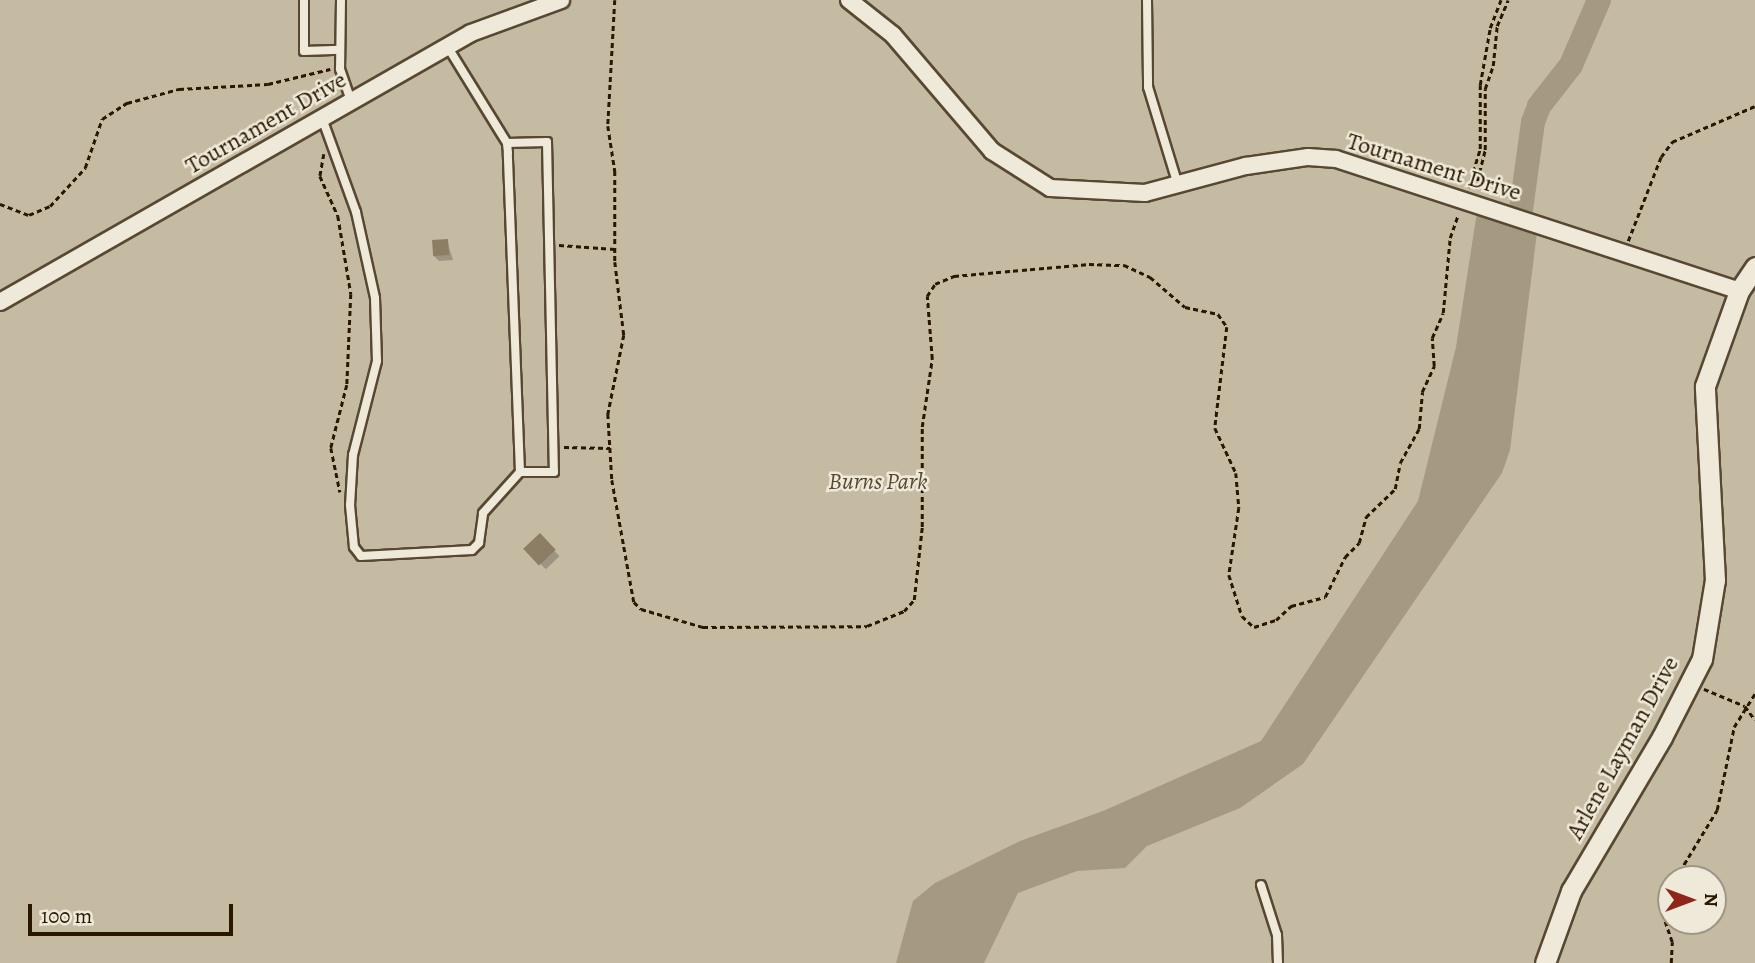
<!DOCTYPE html>
<html>
<head>
<meta charset="utf-8">
<style>
	body { margin:0 }
	#map { position:relative; width:1755px; height:963px; overflow:hidden; background:#e5ddc3; font-family:Alegreya,serif }
	div>[style] { position:absolute }
	.green>* { inset:0; background:#c5bba2 }
	.water>* { inset:0; background:#a59a81 }
	.shadow>* { inset:0; background:#0003; transform-origin:0 0 }
	.river>* { height:24px; margin:-12px; padding:0 12px; transform-origin:12px; border-radius:12px; background:#a59a81 }
	.building>* { inset:0; background:#8b7e65; transform-origin:0 0 }
	.path>* { height:2.5px; margin-top:-1.25px; transform-origin:0; background:repeating-linear-gradient(90deg,#291700 0 5px,transparent 0 8.5px) }
	.roads { filter:drop-shadow(2px 0 #584831) drop-shadow(-2px 0 #584831) drop-shadow(0 2px #584831) drop-shadow(0 -2px #584831) }
	.service>* { height:8px; margin:-4px; padding:0 4px; transform-origin:4px; border-radius:4px; background:#eee9d8 }
	.minor>* { height:16px; margin:-8px; padding:0 8px; transform-origin:8px; border-radius:8px; background:#eee9d8 }
	.tertiary>* { height:19px; margin:-9.5px; padding:0 9.5px; transform-origin:9.5px; border-radius:9.5px; background:#eee9d8 }
	span { translate:-50% -50%; white-space:nowrap; text-align:center; line-height:1.15; -webkit-text-stroke:5px #eee9d8; paint-order:stroke }
	.street-label { font-size:24px; color:#291700 }
	.park-label { font-size:24px; color:#584831; font-style:italic }
	.north { position:absolute; left:1657px; top:865px; width:70px; height:70px; box-sizing:border-box; background:#eee9d8; border:2px solid #9f9582; border-radius:50%; rotate:90deg; font-size:19px; font-weight:700; line-height:28px; text-align:center; color:#291700 }
	.north::after { content:''; display:block; margin:auto; width:24px; height:32px; background:#8f2418; clip-path:polygon(50% 0,100% 100%,50% 72%,0 100%) }
	.scale { position:absolute; left:28px; top:904px; width:205px; height:32px; box-sizing:border-box; border:4px solid #291700; border-top:0; padding-left:9px; font-size:21px; line-height:24px; white-space:nowrap; color:#291700; -webkit-text-stroke:5px #eee9d8; paint-order:stroke }
</style>
</head>
<body>
<div id="map">
	<div class="green">
		<div style="clip-path:polygon(evenodd,0 0,1755px 0,1755px 963px,0 963px,0 0,1671px 879px,1713px 879px,1713px 921px,1671px 921px,1671px 879px)"></div>
	</div>
	<div class="water">
		<div style="clip-path:polygon(1477px 212px,1537px 232px,1510px 450px,1502px 473px,1303px 764px,1240px 808px,1147px 846px,1125px 868px,1077px 871px,1018px 893px,984px 963px,896px 963px,913px 901px,935px 883px,1020px 841px,1103px 811px,1261px 741px,1418px 501px,1456px 347px)"></div>
	</div>
	<div class="shadow">
		<div style="clip-path:polygon(447px 241px,453px 260px,439px 261px,434px 256px)"></div>
		<div style="left:540px;top:536px;width:28px;height:19px;rotate:46deg"></div>
	</div>
	<div class="river">
		<div style="left:1520px;top:217px;width:96px;rotate:-82.2deg"></div>
		<div style="left:1533px;top:122px;width:17px;rotate:-69deg"></div>
		<div style="left:1539px;top:106px;width:52px;rotate:-52deg"></div>
		<div style="left:1571px;top:65px;width:71px;rotate:-66.7deg"></div>
	</div>
	<div class="building">
		<div style="left:448px;top:239px;width:16px;height:16px;rotate:86deg"></div>
		<div style="left:540px;top:533px;width:23px;height:23px;rotate:47deg"></div>
	</div>
	<div class="path">
		<div style="left:615px;top:0;width:126px;rotate:93.2deg"></div>
		<div style="left:608px;top:126px;width:46px;rotate:81.2deg"></div>
		<div style="left:615px;top:171px;width:91px;rotate:90deg"></div>
		<div style="left:615px;top:262px;width:74px;rotate:83deg"></div>
		<div style="left:624px;top:335px;width:81px;rotate:101.4deg"></div>
		<div style="left:608px;top:414px;width:66px;rotate:86.5deg"></div>
		<div style="left:612px;top:480px;width:124px;rotate:79.8deg"></div>
		<div style="left:634px;top:602px;width:10px;rotate:45deg"></div>
		<div style="left:641px;top:609px;width:65px;rotate:16.2deg"></div>
		<div style="left:703px;top:627px;width:164px;rotate:-0.3deg"></div>
		<div style="left:867px;top:626px;width:40px;rotate:-22deg"></div>
		<div style="left:904px;top:611px;width:15px;rotate:-48deg"></div>
		<div style="left:914px;top:600px;width:73px;rotate:-83.7deg"></div>
		<div style="left:922px;top:527px;width:100px;rotate:-90deg"></div>
		<div style="left:922px;top:427px;width:69px;rotate:-81.6deg"></div>
		<div style="left:932px;top:359px;width:63px;rotate:-94.5deg"></div>
		<div style="left:927px;top:296px;width:14px;rotate:-56deg"></div>
		<div style="left:935px;top:284px;width:21px;rotate:-23deg"></div>
		<div style="left:954px;top:276px;width:136px;rotate:-5.1deg"></div>
		<div style="left:1089px;top:264px;width:35px;rotate:2deg"></div>
		<div style="left:1124px;top:265px;width:29px;rotate:25deg"></div>
		<div style="left:1150px;top:277px;width:46px;rotate:40.6deg"></div>
		<div style="left:1185px;top:307px;width:34px;rotate:12deg"></div>
		<div style="left:1218px;top:314px;width:16px;rotate:55deg"></div>
		<div style="left:1227px;top:327px;width:102px;rotate:96.8deg"></div>
		<div style="left:1215px;top:428px;width:50px;rotate:65deg"></div>
		<div style="left:1236px;top:473px;width:35px;rotate:85deg"></div>
		<div style="left:1239px;top:508px;width:68px;rotate:98.5deg"></div>
		<div style="left:1229px;top:575px;width:43px;rotate:72.4deg"></div>
		<div style="left:1242px;top:616px;width:16px;rotate:43deg"></div>
		<div style="left:1254px;top:627px;width:23px;rotate:-18deg"></div>
		<div style="left:1276px;top:620px;width:21px;rotate:-43deg"></div>
		<div style="left:1291px;top:606px;width:35px;rotate:-15deg"></div>
		<div style="left:1325px;top:597px;width:45px;rotate:-63.4deg"></div>
		<div style="left:1345px;top:557px;width:20px;rotate:-45deg"></div>
		<div style="left:1359px;top:543px;width:27px;rotate:-75deg"></div>
		<div style="left:1366px;top:517px;width:40px;rotate:-44deg"></div>
		<div style="left:1395px;top:489px;width:26px;rotate:-79deg"></div>
		<div style="left:1400px;top:463px;width:39px;rotate:-61deg"></div>
		<div style="left:1419px;top:429px;width:37px;rotate:-85deg"></div>
		<div style="left:1422px;top:392px;width:29px;rotate:-65deg"></div>
		<div style="left:1434px;top:366px;width:28px;rotate:-94deg"></div>
		<div style="left:1432px;top:338px;width:27px;rotate:-66deg"></div>
		<div style="left:1443px;top:313px;width:75px;rotate:-84.7deg"></div>
		<div style="left:1450px;top:238px;width:24px;rotate:-71deg"></div>
		<div style="left:324px;top:154px;width:22px;rotate:100deg"></div>
		<div style="left:320px;top:176px;width:44px;rotate:65.8deg"></div>
		<div style="left:338px;top:216px;width:79px;rotate:80.5deg"></div>
		<div style="left:351px;top:294px;width:91px;rotate:92.5deg"></div>
		<div style="left:347px;top:385px;width:65px;rotate:104.3deg"></div>
		<div style="left:331px;top:448px;width:45px;rotate:78.4deg"></div>
		<div style="left:1468px;top:188px;width:41px;rotate:-72.9deg"></div>
		<div style="left:1480px;top:149px;width:64px;rotate:-90deg"></div>
		<div style="left:1480px;top:85px;width:58px;rotate:-80deg"></div>
		<div style="left:1490px;top:28px;width:30px;rotate:-69deg"></div>
		<div style="left:1475px;top:189px;width:40px;rotate:-75.6deg"></div>
		<div style="left:1485px;top:150px;width:61px;rotate:-90deg"></div>
		<div style="left:1485px;top:89px;width:24px;rotate:-71deg"></div>
		<div style="left:1493px;top:66px;width:40px;rotate:-84.3deg"></div>
		<div style="left:1497px;top:26px;width:28px;rotate:-67deg"></div>
		<div style="left:0;top:204px;width:31px;rotate:21deg"></div>
		<div style="left:29px;top:215px;width:23px;rotate:-23deg"></div>
		<div style="left:50px;top:206px;width:52px;rotate:-47.4deg"></div>
		<div style="left:85px;top:168px;width:52px;rotate:-70.9deg"></div>
		<div style="left:102px;top:119px;width:30px;rotate:-33deg"></div>
		<div style="left:127px;top:103px;width:54px;rotate:-15.1deg"></div>
		<div style="left:179px;top:89px;width:89px;rotate:-3.2deg"></div>
		<div style="left:268px;top:84px;width:64px;rotate:-13.6deg"></div>
		<div style="left:1628px;top:241px;width:90px;rotate:-68.6deg"></div>
		<div style="left:1661px;top:157px;width:19px;rotate:-54deg"></div>
		<div style="left:1672px;top:142px;width:90px;rotate:-23.4deg"></div>
		<div style="left:559px;top:245px;width:56px;rotate:4.1deg"></div>
		<div style="left:564px;top:447px;width:46px;rotate:1.2deg"></div>
		<div style="left:1704px;top:689px;width:44px;rotate:22.5deg"></div>
		<div style="left:1745px;top:706px;width:17px;rotate:54deg"></div>
		<div style="left:1675px;top:879px;width:81px;rotate:-58.7deg"></div>
		<div style="left:1717px;top:810px;width:85px;rotate:-78.4deg"></div>
		<div style="left:1734px;top:727px;width:40px;rotate:-58deg"></div>
		<div style="left:1671px;top:963px;width:21px;rotate:-87deg"></div>
		<div style="left:1672px;top:942px;width:37px;rotate:-109deg"></div>
		<div style="left:1660px;top:907px;width:25px;rotate:-64deg"></div>
	</div>
	<div class="roads">
		<div class="service">
			<div style="left:304px;top:0;width:51px;rotate:90deg"></div>
			<div style="left:304px;top:51px;width:36px;rotate:-2deg"></div>
			<div style="left:341px;top:0;width:69px;rotate:90.8deg"></div>
			<div style="left:340px;top:69px;width:34px;rotate:71deg"></div>
			<div style="left:1147px;top:0;width:87px;rotate:89.3deg"></div>
			<div style="left:1148px;top:87px;width:102px;rotate:73deg"></div>
			<div style="left:322px;top:118px;width:100px;rotate:70.1deg"></div>
			<div style="left:356px;top:212px;width:88px;rotate:77.5deg"></div>
			<div style="left:375px;top:298px;width:63px;rotate:88.2deg"></div>
			<div style="left:377px;top:361px;width:97px;rotate:104.3deg"></div>
			<div style="left:353px;top:455px;width:50px;rotate:93.4deg"></div>
			<div style="left:350px;top:505px;width:42px;rotate:84.6deg"></div>
			<div style="left:354px;top:547px;width:11px;rotate:52deg"></div>
			<div style="left:361px;top:556px;width:111px;rotate:-3.1deg"></div>
			<div style="left:472px;top:550px;width:10px;rotate:-45deg"></div>
			<div style="left:479px;top:543px;width:30px;rotate:-82deg"></div>
			<div style="left:483px;top:513px;width:55px;rotate:-47.9deg"></div>
			<div style="left:520px;top:472px;width:319px;rotate:-92.2deg"></div>
			<div style="left:508px;top:153px;width:10px;rotate:-96deg"></div>
			<div style="left:507px;top:143px;width:114px;rotate:-121.7deg"></div>
			<div style="left:507px;top:143px;width:40px;rotate:-1.4deg"></div>
			<div style="left:547px;top:142px;width:330px;rotate:88.8deg"></div>
			<div style="left:554px;top:472px;width:34px;rotate:180deg"></div>
			<div style="left:1261px;top:885px;width:52px;rotate:72.3deg"></div>
			<div style="left:1277px;top:935px;width:28px;rotate:88deg"></div>
		</div>
		<div class="minor">
			<div style="left:849px;top:0;width:56px;rotate:38.5deg"></div>
			<div style="left:893px;top:35px;width:153px;rotate:49.5deg"></div>
			<div style="left:992px;top:151px;width:69px;rotate:32.5deg"></div>
			<div style="left:1050px;top:188px;width:95px;rotate:3deg"></div>
			<div style="left:1145px;top:193px;width:105px;rotate:-15deg"></div>
			<div style="left:1246px;top:166px;width:63px;rotate:-8.3deg"></div>
			<div style="left:1308px;top:157px;width:28px;rotate:4deg"></div>
			<div style="left:1336px;top:159px;width:424px;rotate:18.1deg"></div>
			<div style="left:0;top:302px;width:542px;rotate:-29.73deg"></div>
			<div style="left:471px;top:33px;width:96px;rotate:-20.1deg"></div>
		</div>
		<div class="tertiary">
			<div style="left:1545px;top:963px;width:77px;rotate:-70.1deg"></div>
			<div style="left:1571px;top:891px;width:179px;rotate:-59.4deg"></div>
			<div style="left:1662px;top:737px;width:88px;rotate:-62.9deg"></div>
			<div style="left:1702px;top:659px;width:80px;rotate:-80.7deg"></div>
			<div style="left:1715px;top:580px;width:194px;rotate:-93deg"></div>
			<div style="left:1705px;top:386px;width:101px;rotate:-70.3deg"></div>
			<div style="left:1739px;top:291px;width:29px;rotate:-56deg"></div>
		</div>
	</div>
	<div class="street-label">
		<span style="left:266px;top:123px;rotate:-30deg">Tournament Drive</span>
		<span style="left:1434px;top:167px;rotate:17deg">Tournament Drive</span>
		<span style="left:1623px;top:748px;rotate:-61deg">Arlene Layman Drive</span>
	</div>
	<div class="park-label">
		<span style="left:878px;top:482px">Burns Park</span>
	</div>
	<div class="north">N</div>
	<div class="scale">100 m</div>
</div>
</body>
</html>
